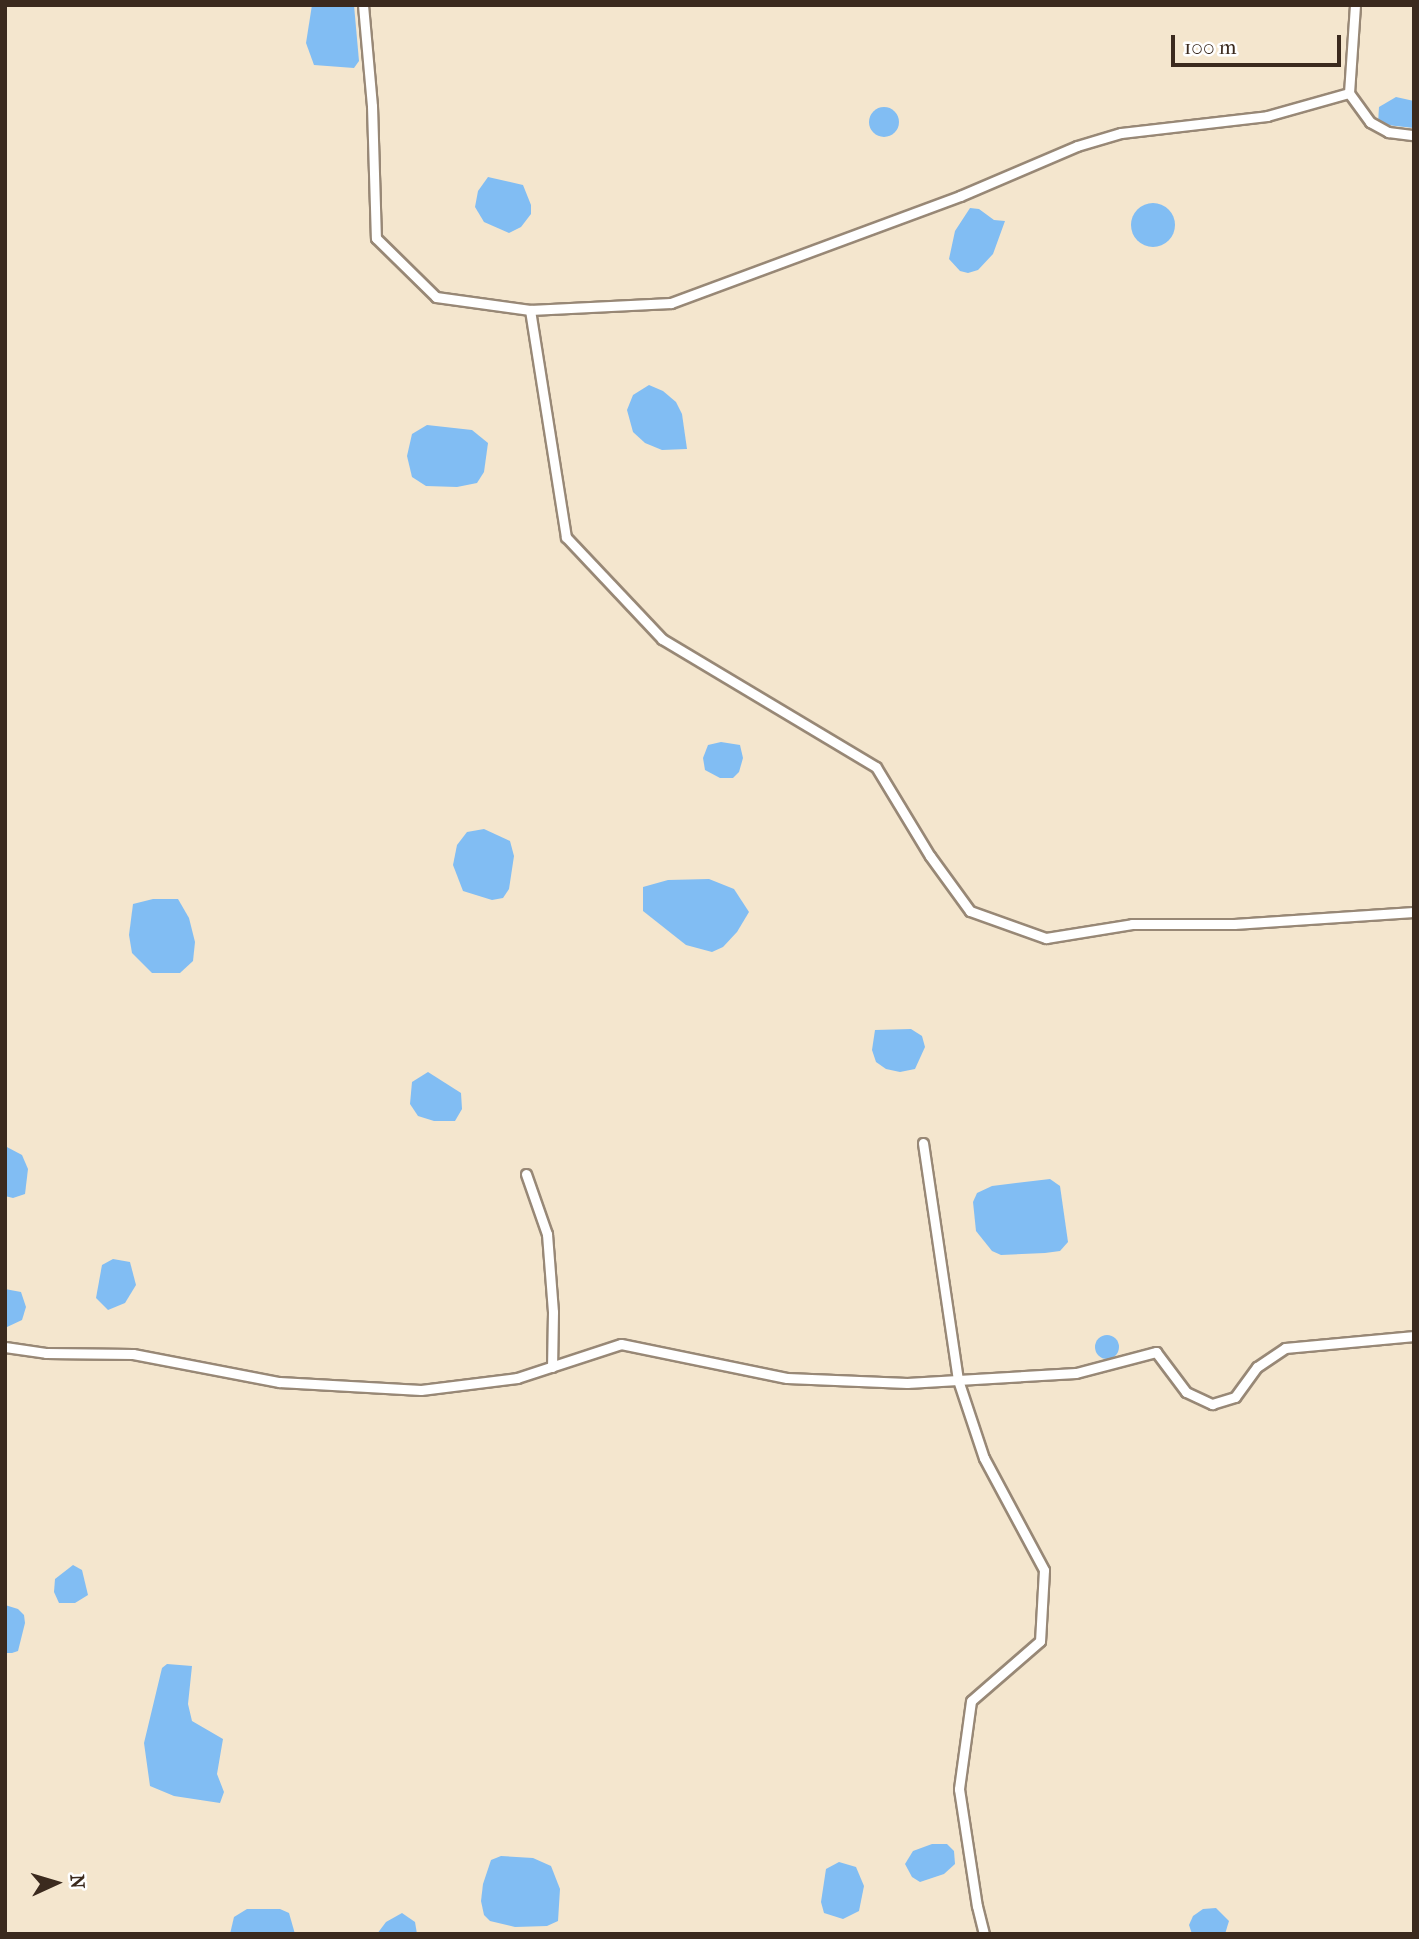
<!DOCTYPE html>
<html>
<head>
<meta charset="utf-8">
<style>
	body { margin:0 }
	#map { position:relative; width:1419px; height:1939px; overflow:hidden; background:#f4e6ce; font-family:"IM FELL French Canon",serif }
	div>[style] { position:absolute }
	.water>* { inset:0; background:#81bdf3 }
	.round { border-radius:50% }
	.roads { filter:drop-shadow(2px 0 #988876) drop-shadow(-2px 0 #988876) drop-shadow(0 2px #988876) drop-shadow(0 -2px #988876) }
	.street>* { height:9px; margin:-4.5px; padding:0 4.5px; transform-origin:4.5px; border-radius:4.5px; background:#fff }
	span { translate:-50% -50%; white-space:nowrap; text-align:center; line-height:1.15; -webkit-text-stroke:6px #fff; paint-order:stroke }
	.frame { position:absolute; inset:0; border:7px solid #3b2a1e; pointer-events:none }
	.north { position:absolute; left:21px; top:1848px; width:70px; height:70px; -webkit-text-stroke:5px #fff; paint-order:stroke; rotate:86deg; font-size:19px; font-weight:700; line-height:28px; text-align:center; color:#3b2a1e }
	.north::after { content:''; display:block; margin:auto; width:24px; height:32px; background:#3b2a1e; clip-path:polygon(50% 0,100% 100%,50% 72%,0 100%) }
	.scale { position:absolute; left:1171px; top:35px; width:170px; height:32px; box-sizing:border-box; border:4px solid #3b2a1e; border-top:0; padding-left:9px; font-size:21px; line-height:24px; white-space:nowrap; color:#3b2a1e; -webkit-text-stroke:5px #fff; paint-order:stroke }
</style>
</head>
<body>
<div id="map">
	<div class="water">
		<div style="clip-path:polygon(312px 5px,354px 5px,359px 61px,354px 68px,314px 65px,306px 43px)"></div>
		<div style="clip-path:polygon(1396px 97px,1414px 101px,1414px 128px,1378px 124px,1379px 107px)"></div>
		<div class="round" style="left:869px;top:107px;width:30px;height:30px"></div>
		<div style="clip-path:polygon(488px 177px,523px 185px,531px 205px,531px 214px,521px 227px,509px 233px,484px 222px,475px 207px,478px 191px)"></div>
		<div class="round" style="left:1131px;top:203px;width:44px;height:44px"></div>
		<div style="clip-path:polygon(970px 208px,979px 209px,994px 220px,1005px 221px,993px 254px,978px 270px,968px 273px,960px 271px,949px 259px,955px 231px)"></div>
		<div style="clip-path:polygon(649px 385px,663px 391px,676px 402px,682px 414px,687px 449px,662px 450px,645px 443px,633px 432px,627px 410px,633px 395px)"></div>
		<div style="clip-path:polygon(427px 425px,472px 430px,488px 443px,484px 472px,477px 483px,457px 487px,426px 486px,412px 477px,407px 456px,412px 434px)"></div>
		<div style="clip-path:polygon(721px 742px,740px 745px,743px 758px,739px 772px,733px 778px,720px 778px,705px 770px,703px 758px,708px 745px)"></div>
		<div style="clip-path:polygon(484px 829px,510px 841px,514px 856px,509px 889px,503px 898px,492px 900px,463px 891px,453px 865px,457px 845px,467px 832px)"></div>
		<div style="clip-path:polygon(709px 879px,734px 889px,749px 912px,737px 932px,723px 947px,712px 952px,686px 945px,643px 911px,643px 887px,668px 880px)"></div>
		<div style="clip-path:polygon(153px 899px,178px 899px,189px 918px,195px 942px,193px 961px,180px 973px,152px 973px,132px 953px,129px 935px,133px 904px)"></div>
		<div style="clip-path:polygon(911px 1029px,922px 1036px,925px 1047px,915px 1069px,900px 1072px,886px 1069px,876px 1062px,872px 1050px,875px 1030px)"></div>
		<div style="clip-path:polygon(428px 1072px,461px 1093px,462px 1109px,455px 1121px,434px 1121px,418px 1116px,410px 1104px,412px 1082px)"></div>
		<div style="clip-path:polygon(5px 1146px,22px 1155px,28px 1169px,25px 1194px,13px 1198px,5px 1196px)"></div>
		<div style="clip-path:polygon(1050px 1179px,1060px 1186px,1068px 1242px,1060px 1251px,1045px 1253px,1001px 1255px,992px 1251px,976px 1231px,973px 1202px,977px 1193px,992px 1186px)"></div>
		<div style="clip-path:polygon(113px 1259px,130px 1262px,136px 1285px,125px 1303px,108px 1310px,96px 1298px,102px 1265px)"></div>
		<div style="clip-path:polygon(5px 1289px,21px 1292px,26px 1307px,22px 1320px,7px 1327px)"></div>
		<div class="round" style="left:1095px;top:1335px;width:24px;height:24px"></div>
		<div style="clip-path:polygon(73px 1565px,82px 1570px,88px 1595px,75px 1603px,59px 1603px,54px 1592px,55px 1579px)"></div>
		<div style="clip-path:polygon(5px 1605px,18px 1609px,24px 1615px,25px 1623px,18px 1651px,12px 1653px,5px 1653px)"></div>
		<div style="clip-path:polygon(167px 1664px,192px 1666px,188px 1704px,192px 1721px,223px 1739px,217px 1774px,224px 1792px,220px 1803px,174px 1796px,150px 1786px,144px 1743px,162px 1668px)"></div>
		<div style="clip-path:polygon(932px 1844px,947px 1844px,954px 1851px,955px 1864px,944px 1874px,920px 1882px,912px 1877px,905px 1864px,913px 1851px)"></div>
		<div style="clip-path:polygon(501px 1856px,533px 1858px,551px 1866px,560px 1889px,558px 1921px,547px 1926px,515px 1927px,490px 1921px,484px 1915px,481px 1901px,483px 1884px,491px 1860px)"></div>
		<div style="clip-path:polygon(839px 1862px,856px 1867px,864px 1886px,859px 1911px,843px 1919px,824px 1913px,821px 1902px,826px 1869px)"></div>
		<div style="clip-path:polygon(1216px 1908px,1229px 1921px,1225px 1934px,1192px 1934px,1189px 1925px,1193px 1916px,1203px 1909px)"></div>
		<div style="clip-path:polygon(247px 1909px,280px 1909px,289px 1913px,295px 1934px,230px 1934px,234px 1917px)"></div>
		<div style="clip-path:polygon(402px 1913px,415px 1922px,417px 1934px,377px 1934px,386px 1922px)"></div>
	</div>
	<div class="roads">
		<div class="street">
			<div style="left:363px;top:5px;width:101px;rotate:84.9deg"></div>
			<div style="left:372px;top:106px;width:132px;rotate:88.3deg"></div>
			<div style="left:376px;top:238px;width:84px;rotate:44.5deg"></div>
			<div style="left:436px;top:297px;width:95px;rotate:7.9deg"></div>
			<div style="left:530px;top:310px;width:141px;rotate:-2.8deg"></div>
			<div style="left:671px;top:303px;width:308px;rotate:-20.3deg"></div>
			<div style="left:960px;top:196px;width:127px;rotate:-23.1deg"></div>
			<div style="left:1077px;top:146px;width:46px;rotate:-16.5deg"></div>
			<div style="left:1121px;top:133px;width:147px;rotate:-6.6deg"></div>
			<div style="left:1267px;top:116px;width:85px;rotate:-15.7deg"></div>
			<div style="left:1355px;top:5px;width:88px;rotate:93.9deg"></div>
			<div style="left:1349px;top:93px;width:36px;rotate:54deg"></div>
			<div style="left:1370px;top:122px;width:21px;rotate:29deg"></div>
			<div style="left:1388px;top:132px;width:26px;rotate:7deg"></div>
			<div style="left:530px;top:310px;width:230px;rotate:81deg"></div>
			<div style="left:566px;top:537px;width:140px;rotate:46.7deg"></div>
			<div style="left:662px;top:639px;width:249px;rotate:30.9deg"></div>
			<div style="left:876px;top:767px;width:104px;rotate:58.8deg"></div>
			<div style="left:930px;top:856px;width:68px;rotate:54deg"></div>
			<div style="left:970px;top:911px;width:81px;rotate:19.6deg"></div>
			<div style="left:1046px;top:938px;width:87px;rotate:-9.2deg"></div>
			<div style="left:1132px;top:924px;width:102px"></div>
			<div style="left:1234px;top:924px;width:180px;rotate:-3.8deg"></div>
			<div style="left:923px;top:1143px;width:240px;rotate:81.6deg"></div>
			<div style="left:958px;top:1380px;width:82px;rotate:71.6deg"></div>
			<div style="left:984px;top:1458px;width:127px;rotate:61.8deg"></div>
			<div style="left:1044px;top:1570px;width:71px;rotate:93.2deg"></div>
			<div style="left:1040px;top:1641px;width:91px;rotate:139deg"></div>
			<div style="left:971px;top:1701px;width:89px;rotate:97.8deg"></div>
			<div style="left:959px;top:1789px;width:118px;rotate:81.3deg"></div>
			<div style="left:977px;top:1906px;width:29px;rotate:76deg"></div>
			<div style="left:526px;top:1174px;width:64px;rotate:70.7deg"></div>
			<div style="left:547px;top:1234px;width:78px;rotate:85.6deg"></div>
			<div style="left:553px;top:1312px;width:55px;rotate:91deg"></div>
			<div style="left:5px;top:1347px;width:41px;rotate:8.3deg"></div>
			<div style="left:46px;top:1353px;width:87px;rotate:0.7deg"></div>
			<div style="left:133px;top:1354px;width:149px;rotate:10.9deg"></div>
			<div style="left:279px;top:1382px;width:142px;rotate:3.2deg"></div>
			<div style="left:421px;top:1390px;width:97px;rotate:-7.1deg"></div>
			<div style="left:517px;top:1378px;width:109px;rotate:-18.1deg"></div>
			<div style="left:621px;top:1344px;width:169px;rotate:11.6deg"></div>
			<div style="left:787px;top:1378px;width:120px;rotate:2.4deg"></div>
			<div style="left:907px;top:1383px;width:169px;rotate:-3.4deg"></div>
			<div style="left:1076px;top:1373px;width:83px;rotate:-14.7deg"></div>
			<div style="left:1156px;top:1352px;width:50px;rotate:53.1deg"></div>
			<div style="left:1186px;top:1392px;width:29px;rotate:25deg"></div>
			<div style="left:1212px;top:1404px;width:24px;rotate:-17deg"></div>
			<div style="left:1235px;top:1397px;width:37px;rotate:-54deg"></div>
			<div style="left:1257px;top:1367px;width:34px;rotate:-34deg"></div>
			<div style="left:1285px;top:1348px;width:130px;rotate:-5.3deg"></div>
		</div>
	</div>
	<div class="frame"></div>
	<div class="north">N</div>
	<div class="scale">100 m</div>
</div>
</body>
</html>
